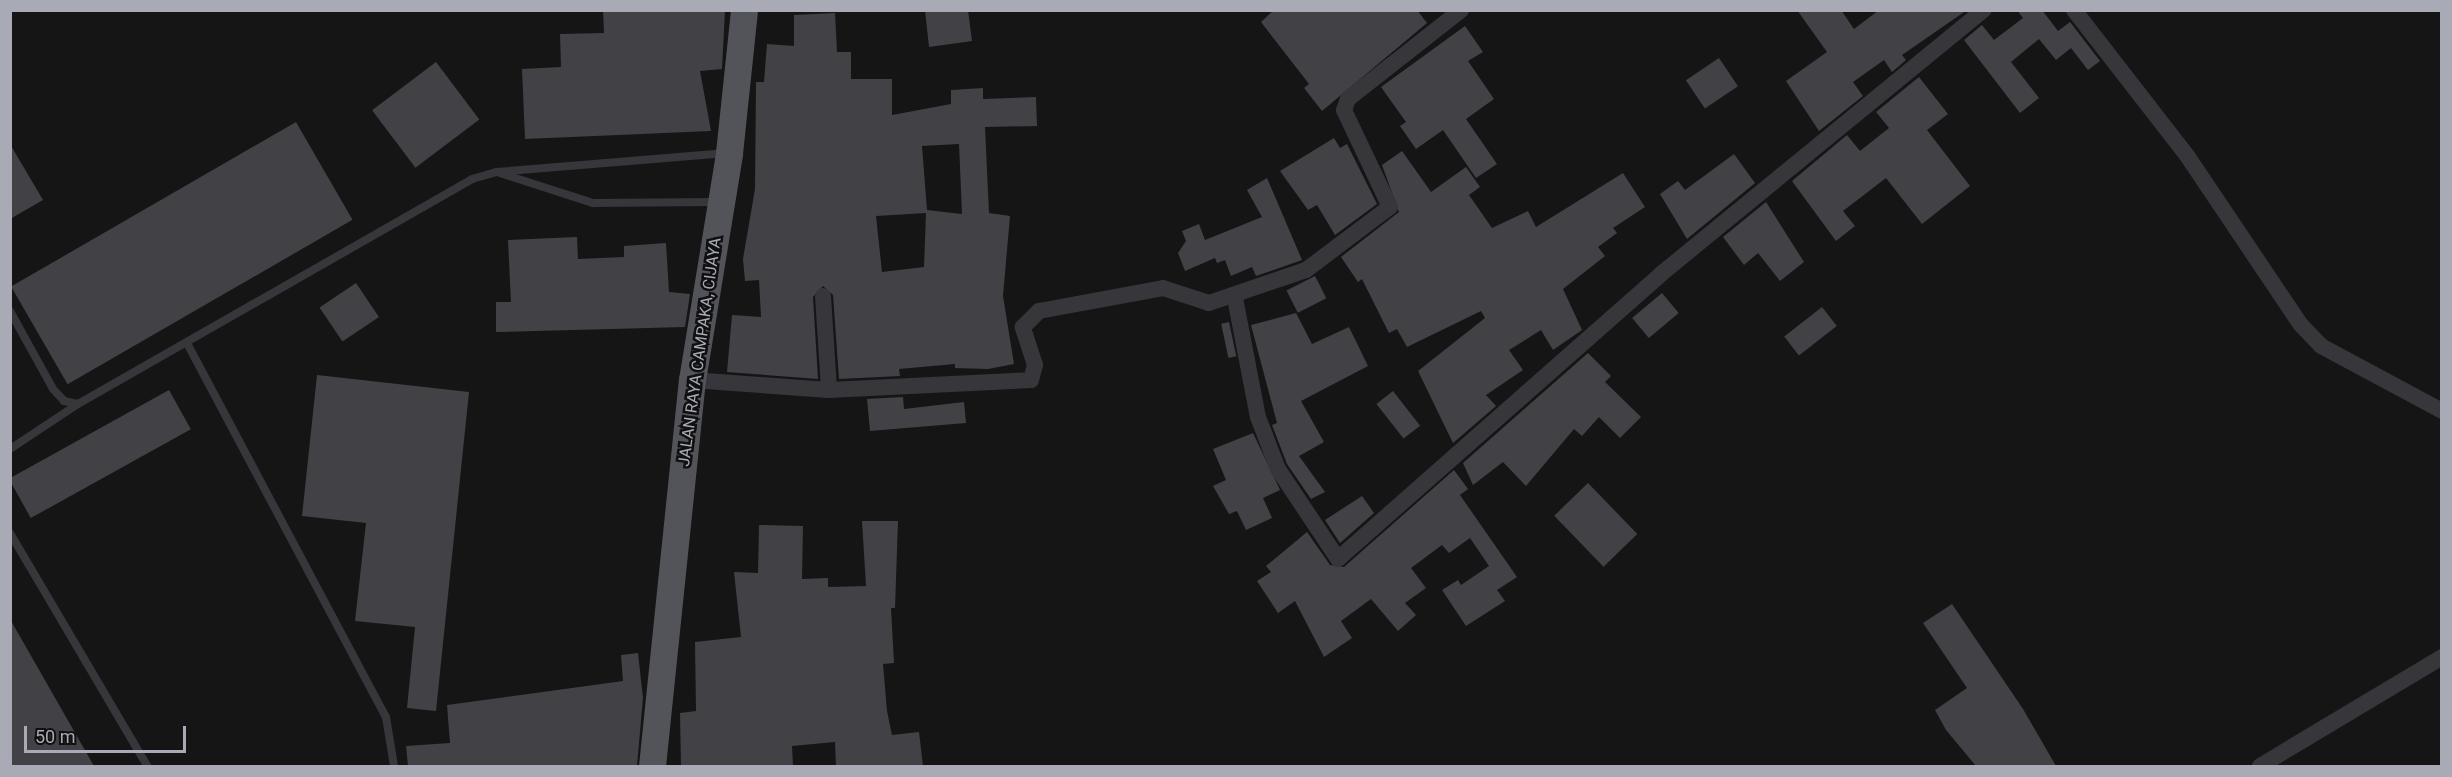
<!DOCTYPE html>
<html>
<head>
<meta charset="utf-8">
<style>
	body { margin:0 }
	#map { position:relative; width:2452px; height:777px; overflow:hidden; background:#151516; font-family:Roboto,sans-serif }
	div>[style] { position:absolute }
	.building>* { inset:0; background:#424246; transform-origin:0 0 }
	.service>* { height:8px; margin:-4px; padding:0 4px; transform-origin:4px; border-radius:4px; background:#36363b }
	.minor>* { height:16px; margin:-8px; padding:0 8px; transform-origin:8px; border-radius:8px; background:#36363b }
	.primary>* { height:27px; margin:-13.5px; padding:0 13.5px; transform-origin:13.5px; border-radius:13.5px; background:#53535a }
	span { translate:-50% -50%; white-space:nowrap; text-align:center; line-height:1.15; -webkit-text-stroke:5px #101011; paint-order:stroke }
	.street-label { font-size:16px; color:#a8aab5 }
	.frame { position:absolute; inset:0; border:12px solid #a8aab5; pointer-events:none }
	.scale { position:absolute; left:24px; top:726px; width:162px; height:27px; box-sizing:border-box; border:3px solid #a8aab5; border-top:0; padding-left:8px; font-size:18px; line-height:21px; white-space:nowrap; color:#a8aab5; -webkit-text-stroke:4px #101011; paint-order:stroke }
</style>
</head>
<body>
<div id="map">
	<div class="building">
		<div style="clip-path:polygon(603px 10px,725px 10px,722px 69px,700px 71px,711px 131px,525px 139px,522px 69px,561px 67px,560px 34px,604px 33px)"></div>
		<div style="clip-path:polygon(925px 10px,968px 10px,972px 41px,929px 47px)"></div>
		<div style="clip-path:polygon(1274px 10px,1417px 10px,1427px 23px,1322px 111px,1304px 88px,1309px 84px,1261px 22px)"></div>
		<div style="clip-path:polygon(1797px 10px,1841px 10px,1854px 29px,1879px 10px,1967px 10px,1902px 55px,1906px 60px,1892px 72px,1884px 60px,1853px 82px,1863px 96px,1819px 131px,1786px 81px,1827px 52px)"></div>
		<div style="clip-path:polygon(2017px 10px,2042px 10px,2058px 31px,2070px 22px,2100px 61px,2088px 70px,2071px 48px,2056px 60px,2039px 39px,2011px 62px,2039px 98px,2020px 113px,1964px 40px,1982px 25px,1994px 40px,2023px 18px)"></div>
		<div style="clip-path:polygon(evenodd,835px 13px,837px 52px,851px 52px,851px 79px,892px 79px,892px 115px,951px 104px,951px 90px,983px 88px,983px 99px,1036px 97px,1037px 126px,985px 127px,989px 213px,1010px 216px,1003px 296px,1014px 364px,988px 369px,955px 368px,955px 364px,899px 369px,900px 376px,839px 379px,833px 295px,823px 286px,813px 297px,818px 379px,727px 372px,732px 315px,761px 317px,759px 280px,745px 281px,743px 259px,755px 189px,756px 82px,764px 82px,767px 44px,794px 46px,794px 15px,835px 13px,959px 144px,962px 214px,927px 210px,922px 146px,959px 144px,835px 13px,926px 213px,924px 267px,882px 272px,876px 216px,926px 213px)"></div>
		<div style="clip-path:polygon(1465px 26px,1483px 52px,1468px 61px,1494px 99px,1466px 119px,1497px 164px,1476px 178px,1443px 130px,1416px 149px,1400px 126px,1406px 122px,1381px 87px)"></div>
		<div style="left:1719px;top:58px;width:34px;height:40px;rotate:56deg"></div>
		<div style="left:436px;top:62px;width:72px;height:80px;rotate:53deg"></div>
		<div style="clip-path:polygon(1919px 77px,1948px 114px,1927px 130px,1970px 186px,1922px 224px,1886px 178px,1843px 211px,1855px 226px,1836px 241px,1792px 181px,1847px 135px,1860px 151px,1889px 128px,1876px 112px)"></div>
		<div style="left:296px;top:122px;width:113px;height:329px;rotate:60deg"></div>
		<div style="clip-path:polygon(1334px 138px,1340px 148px,1347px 144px,1377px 204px,1335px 235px,1317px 205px,1308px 210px,1280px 171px)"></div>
		<div style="clip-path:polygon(10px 144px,43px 200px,10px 219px)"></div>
		<div style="clip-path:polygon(1402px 151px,1431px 192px,1466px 167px,1480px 187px,1469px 195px,1492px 228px,1528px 211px,1536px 227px,1623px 173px,1645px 207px,1613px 228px,1617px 233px,1598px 247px,1605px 256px,1563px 289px,1582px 330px,1553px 350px,1541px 330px,1509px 350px,1523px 370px,1486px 395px,1496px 406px,1453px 443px,1418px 371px,1485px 318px,1481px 311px,1407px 347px,1397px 329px,1389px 333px,1362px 279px,1358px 282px,1341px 257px,1399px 212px,1382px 165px)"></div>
		<div style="clip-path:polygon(1734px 154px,1755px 183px,1687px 239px,1660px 194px,1678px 181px,1685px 190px)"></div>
		<div style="clip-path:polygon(1267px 178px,1302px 260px,1256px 276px,1252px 267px,1231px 276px,1225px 260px,1217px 263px,1215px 258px,1185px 271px,1178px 253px,1186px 241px,1182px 231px,1199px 224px,1205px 240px,1262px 217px,1247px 190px)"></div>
		<div style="clip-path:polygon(1766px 202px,1804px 262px,1780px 281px,1758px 253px,1744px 265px,1723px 237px)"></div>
		<div style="clip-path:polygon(577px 237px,578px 259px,624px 257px,624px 246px,666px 243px,669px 292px,690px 294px,685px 327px,496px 332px,496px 302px,511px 302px,508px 240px)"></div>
		<div style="left:1315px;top:276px;width:25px;height:32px;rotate:63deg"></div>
		<div style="left:356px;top:283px;width:41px;height:44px;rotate:56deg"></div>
		<div style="left:1662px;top:293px;width:26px;height:39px;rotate:50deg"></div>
		<div style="left:1822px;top:307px;width:24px;height:48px;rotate:52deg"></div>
		<div style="clip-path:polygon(1296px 313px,1312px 344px,1349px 327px,1368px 366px,1301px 401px,1324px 442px,1299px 456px,1325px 492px,1311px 499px,1287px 464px,1272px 425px,1277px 423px,1251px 325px)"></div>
		<div style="left:1229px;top:322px;width:35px;height:8px;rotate:78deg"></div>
		<div style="clip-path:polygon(1588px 353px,1611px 376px,1605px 382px,1641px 417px,1620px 438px,1599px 417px,1582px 436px,1574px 429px,1526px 486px,1503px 462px,1473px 485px,1463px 463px)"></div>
		<div style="clip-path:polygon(317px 375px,469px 392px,436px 711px,407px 708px,415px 627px,355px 621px,366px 523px,302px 516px)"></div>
		<div style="left:169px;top:390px;width:45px;height:183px;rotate:61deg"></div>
		<div style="left:1393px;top:391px;width:44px;height:21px;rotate:52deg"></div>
		<div style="clip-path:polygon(903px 397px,904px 409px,964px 402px,966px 423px,870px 431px,867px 399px)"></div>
		<div style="clip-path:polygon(1253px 433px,1280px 490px,1263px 498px,1272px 518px,1246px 530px,1237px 511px,1229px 514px,1213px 486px,1226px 480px,1213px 449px)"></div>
		<div style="clip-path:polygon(1454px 470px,1468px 489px,1460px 495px,1517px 577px,1497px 590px,1505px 601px,1466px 626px,1442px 590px,1458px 580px,1461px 585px,1489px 566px,1470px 538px,1449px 553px,1442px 545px,1411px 568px,1426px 588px,1405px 603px,1416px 615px,1398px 631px,1371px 599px,1341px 621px,1352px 638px,1324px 657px,1295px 601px,1278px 613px,1257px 581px,1271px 572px,1266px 566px,1307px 532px,1330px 565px,1344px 567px)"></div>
		<div style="left:1588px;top:483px;width:71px;height:47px;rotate:46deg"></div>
		<div style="clip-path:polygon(1362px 496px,1374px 513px,1340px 543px,1325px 520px)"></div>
		<div style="clip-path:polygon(862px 521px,898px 521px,895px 608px,891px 608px,894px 663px,883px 664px,887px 711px,892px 735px,919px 732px,923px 766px,836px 766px,835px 742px,792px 746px,793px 766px,681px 766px,680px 713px,696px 711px,695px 642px,741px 637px,734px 572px,758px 573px,759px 525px,803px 526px,802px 579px,828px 578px,828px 587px,866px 586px)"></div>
		<div style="clip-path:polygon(1952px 604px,2023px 709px,2056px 766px,1976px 766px,1946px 730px,1935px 710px,1967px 688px,1923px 623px)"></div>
		<div style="clip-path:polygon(10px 619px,94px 766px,10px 766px)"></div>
		<div style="clip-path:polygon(638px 653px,643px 698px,637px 766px,408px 766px,406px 746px,450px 743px,447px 705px,623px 681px,621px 655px)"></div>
	</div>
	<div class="service">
		<div style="left:500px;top:173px;width:98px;rotate:17.9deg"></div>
		<div style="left:593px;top:203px;width:123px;rotate:-0.5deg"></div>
		<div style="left:10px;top:311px;width:89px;rotate:61.1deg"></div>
		<div style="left:53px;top:389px;width:16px;rotate:47deg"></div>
		<div style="left:64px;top:401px;width:14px;rotate:12deg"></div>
		<div style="left:78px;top:404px;width:454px;rotate:-29.7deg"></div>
		<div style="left:472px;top:179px;width:26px;rotate:-16deg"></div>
		<div style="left:497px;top:172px;width:231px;rotate:-4.7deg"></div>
		<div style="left:188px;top:345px;width:421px;rotate:62deg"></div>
		<div style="left:386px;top:717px;width:50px;rotate:80.7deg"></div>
		<div style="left:10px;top:449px;width:82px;rotate:-33.5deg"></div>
		<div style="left:10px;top:533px;width:270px;rotate:59.5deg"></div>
	</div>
	<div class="minor">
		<div style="left:2074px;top:10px;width:186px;rotate:52.2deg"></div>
		<div style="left:2188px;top:157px;width:202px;rotate:56.1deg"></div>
		<div style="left:2301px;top:325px;width:29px;rotate:46deg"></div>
		<div style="left:2321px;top:346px;width:137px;rotate:28.2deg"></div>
		<div style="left:823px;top:296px;width:94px;rotate:86.3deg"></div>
		<div style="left:1235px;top:298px;width:121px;rotate:79.1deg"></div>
		<div style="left:1258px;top:417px;width:56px;rotate:69deg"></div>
		<div style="left:1278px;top:469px;width:108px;rotate:56.3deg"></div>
		<div style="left:1338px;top:559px;width:431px;rotate:-41.4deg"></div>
		<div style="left:1661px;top:274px;width:417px;rotate:-39.3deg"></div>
		<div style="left:692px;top:380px;width:137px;rotate:4.2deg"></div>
		<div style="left:829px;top:390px;width:202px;rotate:-2.8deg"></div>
		<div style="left:1031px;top:380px;width:16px;rotate:-75deg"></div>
		<div style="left:1035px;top:365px;width:40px;rotate:-108deg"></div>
		<div style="left:1023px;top:327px;width:23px;rotate:-45deg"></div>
		<div style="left:1039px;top:311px;width:126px;rotate:-10.5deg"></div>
		<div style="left:1163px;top:288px;width:48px;rotate:18.1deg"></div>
		<div style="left:1209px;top:303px;width:102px;rotate:-18.8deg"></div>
		<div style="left:1306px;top:270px;width:105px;rotate:-36.9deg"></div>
		<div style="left:1390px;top:207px;width:107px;rotate:-115.4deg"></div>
		<div style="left:1344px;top:110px;width:12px;rotate:-70deg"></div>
		<div style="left:1348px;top:99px;width:144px;rotate:-38.2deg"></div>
		<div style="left:2260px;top:766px;width:212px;rotate:-30.9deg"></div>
	</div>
	<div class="primary">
		<div style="left:652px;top:766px;width:388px;rotate:-84.1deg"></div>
		<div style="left:692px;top:380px;width:230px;rotate:-80.7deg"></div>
		<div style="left:729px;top:153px;width:144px;rotate:-84deg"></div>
	</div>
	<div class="street-label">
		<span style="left:700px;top:352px;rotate:-82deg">JALAN RAYA CAMPAKA, CIJAYA</span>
	</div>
	<div class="frame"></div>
	<div class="scale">50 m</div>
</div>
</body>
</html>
